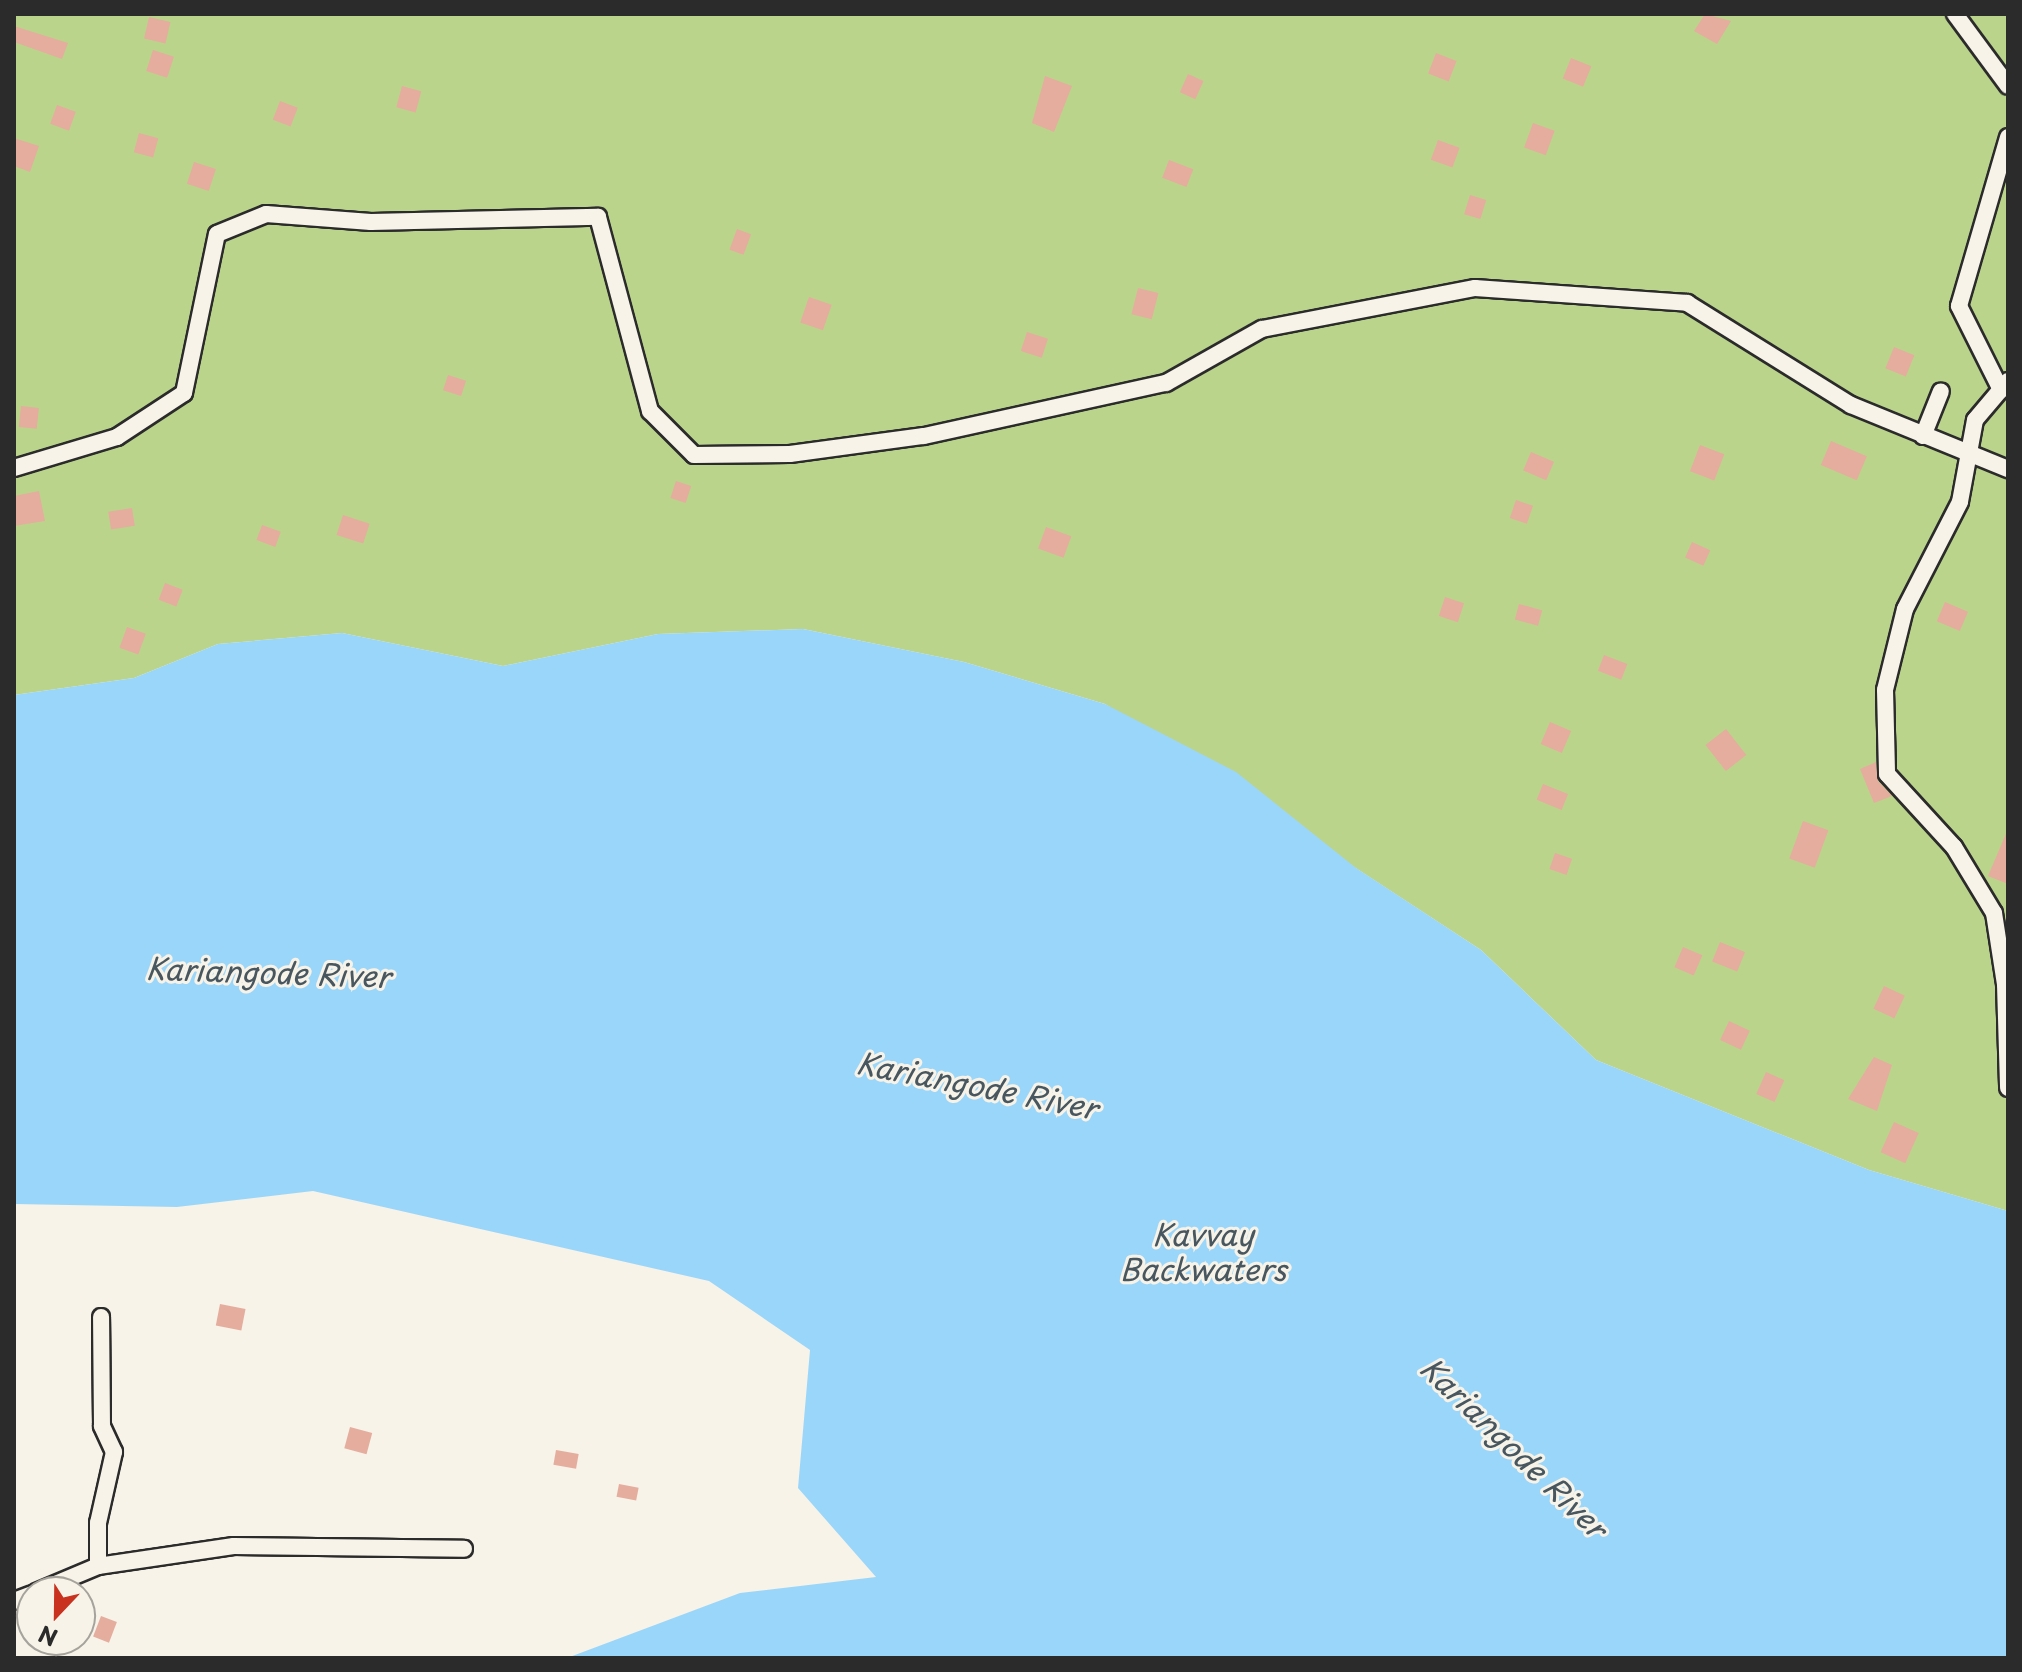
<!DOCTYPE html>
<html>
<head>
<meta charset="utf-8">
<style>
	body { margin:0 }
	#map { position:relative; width:2022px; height:1672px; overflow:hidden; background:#f7f3e8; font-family:"Playpen Sans",sans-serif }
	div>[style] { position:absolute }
	.green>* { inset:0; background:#bbd48b }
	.water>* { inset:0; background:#9ad6fa }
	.building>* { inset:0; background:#e5ad9d; transform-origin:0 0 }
	.roads { filter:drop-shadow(2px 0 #2b2b2b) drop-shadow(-2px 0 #2b2b2b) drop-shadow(0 2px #2b2b2b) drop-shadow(0 -2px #2b2b2b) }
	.street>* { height:16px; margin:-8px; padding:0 8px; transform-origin:8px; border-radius:8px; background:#f7f3e8 }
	span { translate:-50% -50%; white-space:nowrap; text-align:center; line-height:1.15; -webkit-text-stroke:6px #f7f3e8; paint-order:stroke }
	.water-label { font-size:30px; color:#47565f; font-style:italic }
	.frame { position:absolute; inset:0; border:16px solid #2b2b2b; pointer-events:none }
	.north { position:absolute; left:16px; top:1576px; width:80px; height:80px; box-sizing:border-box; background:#f7f3e8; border:2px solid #a5a39c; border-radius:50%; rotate:202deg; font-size:22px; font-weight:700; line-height:32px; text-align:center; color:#2b2b2b }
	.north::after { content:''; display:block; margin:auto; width:28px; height:36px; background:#c8321e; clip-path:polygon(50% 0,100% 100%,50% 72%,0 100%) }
</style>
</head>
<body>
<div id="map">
	<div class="green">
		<div style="clip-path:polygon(14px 14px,2008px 14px,2008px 1211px,1869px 1170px,1596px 1060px,1481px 950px,1105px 704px,964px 662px,803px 629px,658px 634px,503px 666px,342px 633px,218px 644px,134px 678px,14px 695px)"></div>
	</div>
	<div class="water">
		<div style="clip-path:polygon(803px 629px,964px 662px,1105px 704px,1236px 772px,1356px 868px,1481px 950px,1596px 1060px,1869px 1170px,2008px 1211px,2008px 1658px,567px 1658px,740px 1593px,876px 1577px,798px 1488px,810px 1350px,709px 1281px,313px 1191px,177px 1207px,14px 1204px,14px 695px,134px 678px,218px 644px,342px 633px,503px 666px,658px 634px)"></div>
	</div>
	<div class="building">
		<div style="clip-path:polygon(1705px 14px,1731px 21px,1717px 44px,1694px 31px)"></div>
		<div style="left:149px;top:17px;width:22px;height:22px;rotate:13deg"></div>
		<div style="clip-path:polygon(14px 26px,68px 43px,62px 59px,14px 42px)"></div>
		<div style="left:153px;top:50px;width:22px;height:22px;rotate:18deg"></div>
		<div style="left:1436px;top:53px;width:22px;height:22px;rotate:21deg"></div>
		<div style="left:1571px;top:58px;width:22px;height:22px;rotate:22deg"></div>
		<div style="left:1188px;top:74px;width:17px;height:20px;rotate:24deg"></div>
		<div style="clip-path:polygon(1045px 76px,1072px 86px,1054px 132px,1032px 123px)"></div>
		<div style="left:402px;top:86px;width:20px;height:22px;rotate:15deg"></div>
		<div style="left:280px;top:101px;width:19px;height:20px;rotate:21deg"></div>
		<div style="left:57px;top:105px;width:20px;height:20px;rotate:20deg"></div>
		<div style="left:1533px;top:123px;width:23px;height:26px;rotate:20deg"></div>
		<div style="left:139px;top:133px;width:20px;height:20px;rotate:15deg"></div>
		<div style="clip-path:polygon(14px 138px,39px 146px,30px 172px,14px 166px)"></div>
		<div style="left:1438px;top:140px;width:23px;height:21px;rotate:20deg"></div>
		<div style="left:1169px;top:160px;width:26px;height:19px;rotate:21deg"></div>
		<div style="left:194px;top:162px;width:23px;height:23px;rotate:18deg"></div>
		<div style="left:1470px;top:195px;width:17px;height:20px;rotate:17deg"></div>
		<div style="left:737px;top:229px;width:15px;height:22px;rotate:20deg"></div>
		<div style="left:1138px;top:288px;width:21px;height:27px;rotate:14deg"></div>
		<div style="left:809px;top:297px;width:24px;height:27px;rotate:19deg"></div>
		<div style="left:1027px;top:332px;width:22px;height:20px;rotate:18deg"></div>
		<div style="left:1894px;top:347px;width:22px;height:23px;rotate:22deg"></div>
		<div style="left:448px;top:375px;width:19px;height:16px;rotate:18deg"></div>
		<div style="left:21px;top:406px;width:18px;height:21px;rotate:6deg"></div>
		<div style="left:1831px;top:441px;width:39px;height:26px;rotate:23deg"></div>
		<div style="left:1700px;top:445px;width:26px;height:28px;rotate:21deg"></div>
		<div style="left:1531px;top:452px;width:25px;height:20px;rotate:23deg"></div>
		<div style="left:676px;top:481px;width:16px;height:18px;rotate:18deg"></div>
		<div style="clip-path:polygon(39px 491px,45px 521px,14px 526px,14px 496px)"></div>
		<div style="left:1516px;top:500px;width:18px;height:19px;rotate:19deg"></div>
		<div style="left:132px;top:508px;width:18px;height:24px;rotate:81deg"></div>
		<div style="left:343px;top:515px;width:28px;height:21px;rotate:18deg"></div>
		<div style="left:262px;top:525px;width:20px;height:16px;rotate:20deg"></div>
		<div style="left:1046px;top:527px;width:27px;height:23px;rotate:20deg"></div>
		<div style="left:1692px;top:542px;width:20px;height:17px;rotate:24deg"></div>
		<div style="left:165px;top:583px;width:19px;height:18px;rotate:21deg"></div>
		<div style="left:1445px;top:597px;width:20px;height:20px;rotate:18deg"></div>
		<div style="left:1945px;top:602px;width:25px;height:21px;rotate:23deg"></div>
		<div style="left:1519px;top:604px;width:24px;height:16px;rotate:15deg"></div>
		<div style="left:127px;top:627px;width:20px;height:22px;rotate:20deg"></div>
		<div style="left:1604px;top:655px;width:25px;height:17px;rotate:21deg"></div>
		<div style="left:1550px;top:722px;width:23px;height:24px;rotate:23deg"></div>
		<div style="left:1726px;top:729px;width:33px;height:26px;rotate:52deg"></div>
		<div style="clip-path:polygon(1876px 762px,1878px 781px,1892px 796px,1874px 803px,1860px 769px)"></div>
		<div style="left:1543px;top:784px;width:27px;height:17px;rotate:22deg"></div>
		<div style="left:1803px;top:821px;width:27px;height:40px;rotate:20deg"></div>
		<div style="clip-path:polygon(2008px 829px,2008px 884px,1988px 876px)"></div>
		<div style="left:1555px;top:853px;width:18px;height:17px;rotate:19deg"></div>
		<div style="left:1720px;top:942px;width:27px;height:21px;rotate:22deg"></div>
		<div style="left:1683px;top:947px;width:21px;height:22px;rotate:23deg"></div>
		<div style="left:1884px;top:986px;width:23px;height:25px;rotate:25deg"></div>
		<div style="left:1729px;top:1021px;width:23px;height:21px;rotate:25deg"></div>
		<div style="clip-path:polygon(1874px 1057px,1892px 1065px,1877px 1111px,1848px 1099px)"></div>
		<div style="left:1766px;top:1072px;width:20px;height:24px;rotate:24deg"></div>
		<div style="left:1894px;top:1122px;width:27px;height:33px;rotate:24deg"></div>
		<div style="left:220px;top:1304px;width:26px;height:22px;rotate:11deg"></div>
		<div style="left:350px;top:1427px;width:23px;height:22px;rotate:15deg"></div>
		<div style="left:556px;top:1450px;width:23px;height:15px;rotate:10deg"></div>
		<div style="left:619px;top:1484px;width:20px;height:13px;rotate:11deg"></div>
		<div style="left:101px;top:1616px;width:17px;height:22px;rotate:21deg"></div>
	</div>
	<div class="roads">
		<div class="street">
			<div style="left:1955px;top:14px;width:89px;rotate:53.6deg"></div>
			<div style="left:2008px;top:381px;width:51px;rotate:130.2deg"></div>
			<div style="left:1975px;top:420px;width:83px;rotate:100.4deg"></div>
			<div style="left:1960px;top:502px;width:120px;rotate:117.2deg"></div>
			<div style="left:1905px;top:609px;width:83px;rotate:103.9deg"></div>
			<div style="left:1885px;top:690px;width:84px;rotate:88.6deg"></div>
			<div style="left:1887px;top:774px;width:99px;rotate:47.5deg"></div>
			<div style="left:1954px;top:847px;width:77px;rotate:58.8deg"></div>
			<div style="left:1994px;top:913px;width:72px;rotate:81.2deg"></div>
			<div style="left:2005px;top:984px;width:104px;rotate:88.3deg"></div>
			<div style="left:2001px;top:390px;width:94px;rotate:-116.6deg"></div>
			<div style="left:1959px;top:306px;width:176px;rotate:-73.8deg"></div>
			<div style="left:1923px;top:436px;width:48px;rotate:-68.2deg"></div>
			<div style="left:14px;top:468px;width:108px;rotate:-16.8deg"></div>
			<div style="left:117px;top:437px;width:80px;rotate:-33.3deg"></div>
			<div style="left:184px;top:393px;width:162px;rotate:-78.3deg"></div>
			<div style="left:217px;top:234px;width:53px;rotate:-22.2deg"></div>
			<div style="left:266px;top:214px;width:105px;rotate:4.4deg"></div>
			<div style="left:371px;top:222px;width:227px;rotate:-1.3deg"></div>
			<div style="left:598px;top:217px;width:201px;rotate:75deg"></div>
			<div style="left:650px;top:411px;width:62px;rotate:45deg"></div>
			<div style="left:694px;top:455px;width:96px;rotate:-0.6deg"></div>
			<div style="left:790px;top:454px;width:135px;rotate:-7.7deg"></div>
			<div style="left:924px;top:436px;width:248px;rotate:-12.4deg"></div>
			<div style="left:1166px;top:383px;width:110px;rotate:-29.4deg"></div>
			<div style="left:1262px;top:329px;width:217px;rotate:-10.9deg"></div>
			<div style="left:1475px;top:288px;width:213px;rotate:4deg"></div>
			<div style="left:1687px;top:303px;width:193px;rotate:31.9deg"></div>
			<div style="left:1851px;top:405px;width:170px;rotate:22.2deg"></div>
			<div style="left:98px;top:1566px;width:137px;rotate:-8.4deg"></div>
			<div style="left:234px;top:1546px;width:230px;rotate:0.7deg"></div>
			<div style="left:36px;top:1592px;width:67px;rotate:-22.8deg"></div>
			<div style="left:98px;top:1566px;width:43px;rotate:-90deg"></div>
			<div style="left:98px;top:1523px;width:73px;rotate:-77.3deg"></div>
			<div style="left:114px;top:1452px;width:29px;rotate:-115deg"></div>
			<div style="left:102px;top:1426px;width:109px;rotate:-90.5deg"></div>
			<div style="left:14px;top:1601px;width:19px;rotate:-21deg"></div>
		</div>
	</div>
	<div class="water-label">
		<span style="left:268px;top:972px;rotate:2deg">Kariangode River</span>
		<span style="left:977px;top:1085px;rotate:11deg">Kariangode River</span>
		<span style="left:1203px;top:1251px">Kavvay<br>Backwaters</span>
		<span style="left:1514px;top:1447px;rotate:44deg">Kariangode River</span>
	</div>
	<div class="frame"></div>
	<div class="north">N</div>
</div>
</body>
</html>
